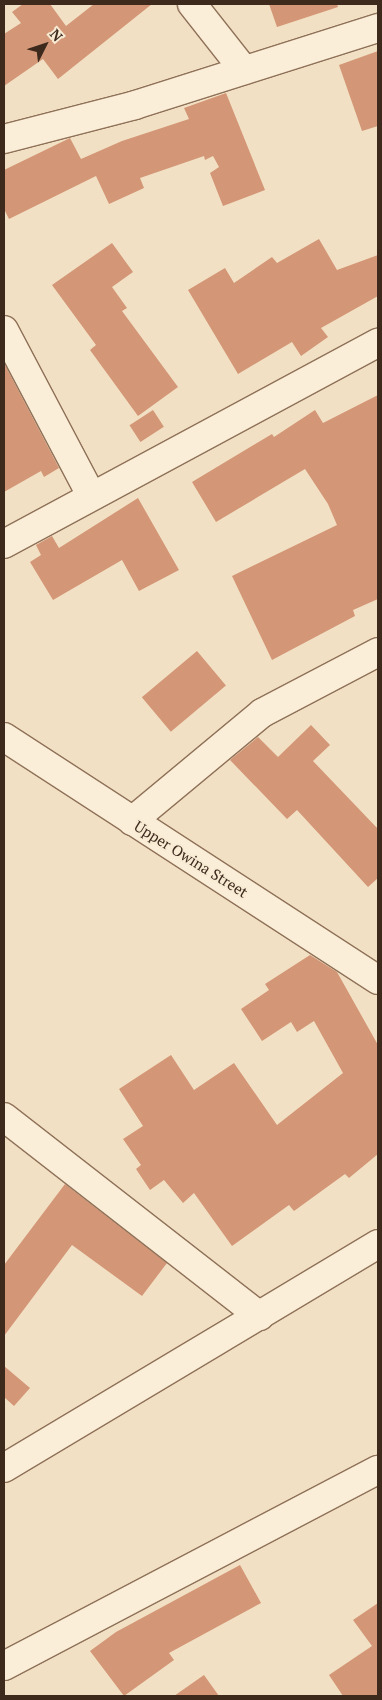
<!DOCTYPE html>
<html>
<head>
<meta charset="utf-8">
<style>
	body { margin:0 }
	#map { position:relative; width:382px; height:1700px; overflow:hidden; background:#f2e0c4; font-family:"PT Serif",serif }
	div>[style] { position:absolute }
	.building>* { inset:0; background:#d39676; transform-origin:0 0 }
	.roads { filter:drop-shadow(1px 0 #8e7158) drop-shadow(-1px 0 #8e7158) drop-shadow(0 1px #8e7158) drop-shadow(0 -1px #8e7158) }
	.minor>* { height:28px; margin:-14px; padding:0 14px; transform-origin:14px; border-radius:14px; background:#fbeed8 }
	span { translate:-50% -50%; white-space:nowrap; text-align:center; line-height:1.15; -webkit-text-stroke:4px #f8ebd4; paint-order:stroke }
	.street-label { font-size:15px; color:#3d2a1d }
	.frame { position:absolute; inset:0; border:5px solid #3d2a1d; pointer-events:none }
	.north { position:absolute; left:20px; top:20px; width:50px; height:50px; -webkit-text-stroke:4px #f8ebd4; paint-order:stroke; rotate:49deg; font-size:14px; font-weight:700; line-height:20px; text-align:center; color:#3d2a1d }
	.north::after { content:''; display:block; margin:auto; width:18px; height:22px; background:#3d2a1d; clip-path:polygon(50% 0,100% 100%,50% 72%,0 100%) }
</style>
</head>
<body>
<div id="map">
	<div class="building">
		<div style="clip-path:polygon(23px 4px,50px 4px,66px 26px,94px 4px,152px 4px,58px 79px,43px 59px,4px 86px,4px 34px,21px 23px,12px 12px)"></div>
		<div style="clip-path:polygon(269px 4px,337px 4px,338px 7px,277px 27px)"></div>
		<div style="clip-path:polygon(378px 51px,378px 126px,362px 131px,339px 65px)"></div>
		<div style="clip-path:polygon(226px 93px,265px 190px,223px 206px,210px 173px,219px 167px,213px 156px,205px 160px,204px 156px,140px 178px,144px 188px,109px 204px,96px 176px,9px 219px,4px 209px,4px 170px,70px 138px,81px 159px,122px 141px,189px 119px,184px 108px)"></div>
		<div style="clip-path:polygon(319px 239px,337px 270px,378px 255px,378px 296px,321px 328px,328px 337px,301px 356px,292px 342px,238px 374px,188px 290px,225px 268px,234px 283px,272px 257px,277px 263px)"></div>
		<div style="clip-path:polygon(112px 243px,133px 272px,112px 287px,127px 308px,122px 311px,178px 387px,138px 416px,90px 350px,96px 345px,52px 285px)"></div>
		<div style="clip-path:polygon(4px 363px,59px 468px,44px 477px,41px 471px,4px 492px)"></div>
		<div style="clip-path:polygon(378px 395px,378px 599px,353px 610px,355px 616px,272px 660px,232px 576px,337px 525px,328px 504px,305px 469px,216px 522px,192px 482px,272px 434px,274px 437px,315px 410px,323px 423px)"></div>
		<div style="left:153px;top:410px;width:20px;height:28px;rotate:57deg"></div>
		<div style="clip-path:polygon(138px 498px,179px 570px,139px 591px,122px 560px,53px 600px,30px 562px,41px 555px,36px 545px,52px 536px,59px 548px)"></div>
		<div style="left:197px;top:651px;width:45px;height:72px;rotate:50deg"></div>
		<div style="clip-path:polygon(311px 725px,330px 745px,313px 761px,378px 829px,378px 878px,368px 887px,297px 810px,287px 819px,230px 760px,258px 737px,278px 757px)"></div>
		<div style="clip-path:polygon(310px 955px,337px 972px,378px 1045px,378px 1154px,349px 1178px,345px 1174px,294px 1211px,289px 1205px,232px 1246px,194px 1193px,183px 1203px,164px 1180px,150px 1190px,136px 1169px,141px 1165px,123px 1139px,143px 1126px,119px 1089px,171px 1055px,194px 1090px,234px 1063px,277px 1125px,343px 1073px,314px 1021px,297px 1032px,291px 1022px,262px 1041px,241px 1009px,269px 990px,265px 984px)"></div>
		<div style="clip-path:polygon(65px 1184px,167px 1263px,142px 1296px,72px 1245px,4px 1336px,4px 1265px)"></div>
		<div style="clip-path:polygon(4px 1366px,30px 1388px,14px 1406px,4px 1397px)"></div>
		<div style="clip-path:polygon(240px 1565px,261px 1603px,169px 1653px,174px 1660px,124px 1696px,90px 1651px,116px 1632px)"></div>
		<div style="clip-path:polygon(378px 1603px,378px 1696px,343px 1696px,329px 1675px,372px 1646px,353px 1620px)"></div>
		<div style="clip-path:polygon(204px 1675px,219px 1696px,174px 1696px)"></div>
	</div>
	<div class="roads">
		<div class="minor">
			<div style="left:192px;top:4px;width:84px;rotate:51.8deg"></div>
			<div style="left:4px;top:139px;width:135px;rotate:-14.5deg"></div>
			<div style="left:135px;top:105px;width:255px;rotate:-17.6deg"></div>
			<div style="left:4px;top:330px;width:187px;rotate:62.2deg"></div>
			<div style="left:4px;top:544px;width:425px;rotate:-28.3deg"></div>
			<div style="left:4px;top:737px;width:446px;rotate:33deg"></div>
			<div style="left:132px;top:821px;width:169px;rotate:-39.7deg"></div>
			<div style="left:262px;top:713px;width:131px;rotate:-27.7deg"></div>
			<div style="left:4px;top:1117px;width:324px;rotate:37.9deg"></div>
			<div style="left:4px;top:1468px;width:436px;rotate:-30.9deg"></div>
			<div style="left:4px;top:1666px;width:422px;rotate:-27.7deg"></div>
		</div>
	</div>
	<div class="street-label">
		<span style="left:191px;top:859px;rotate:32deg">Upper Owina Street</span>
	</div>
	<div class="frame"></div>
	<div class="north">N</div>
</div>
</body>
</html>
